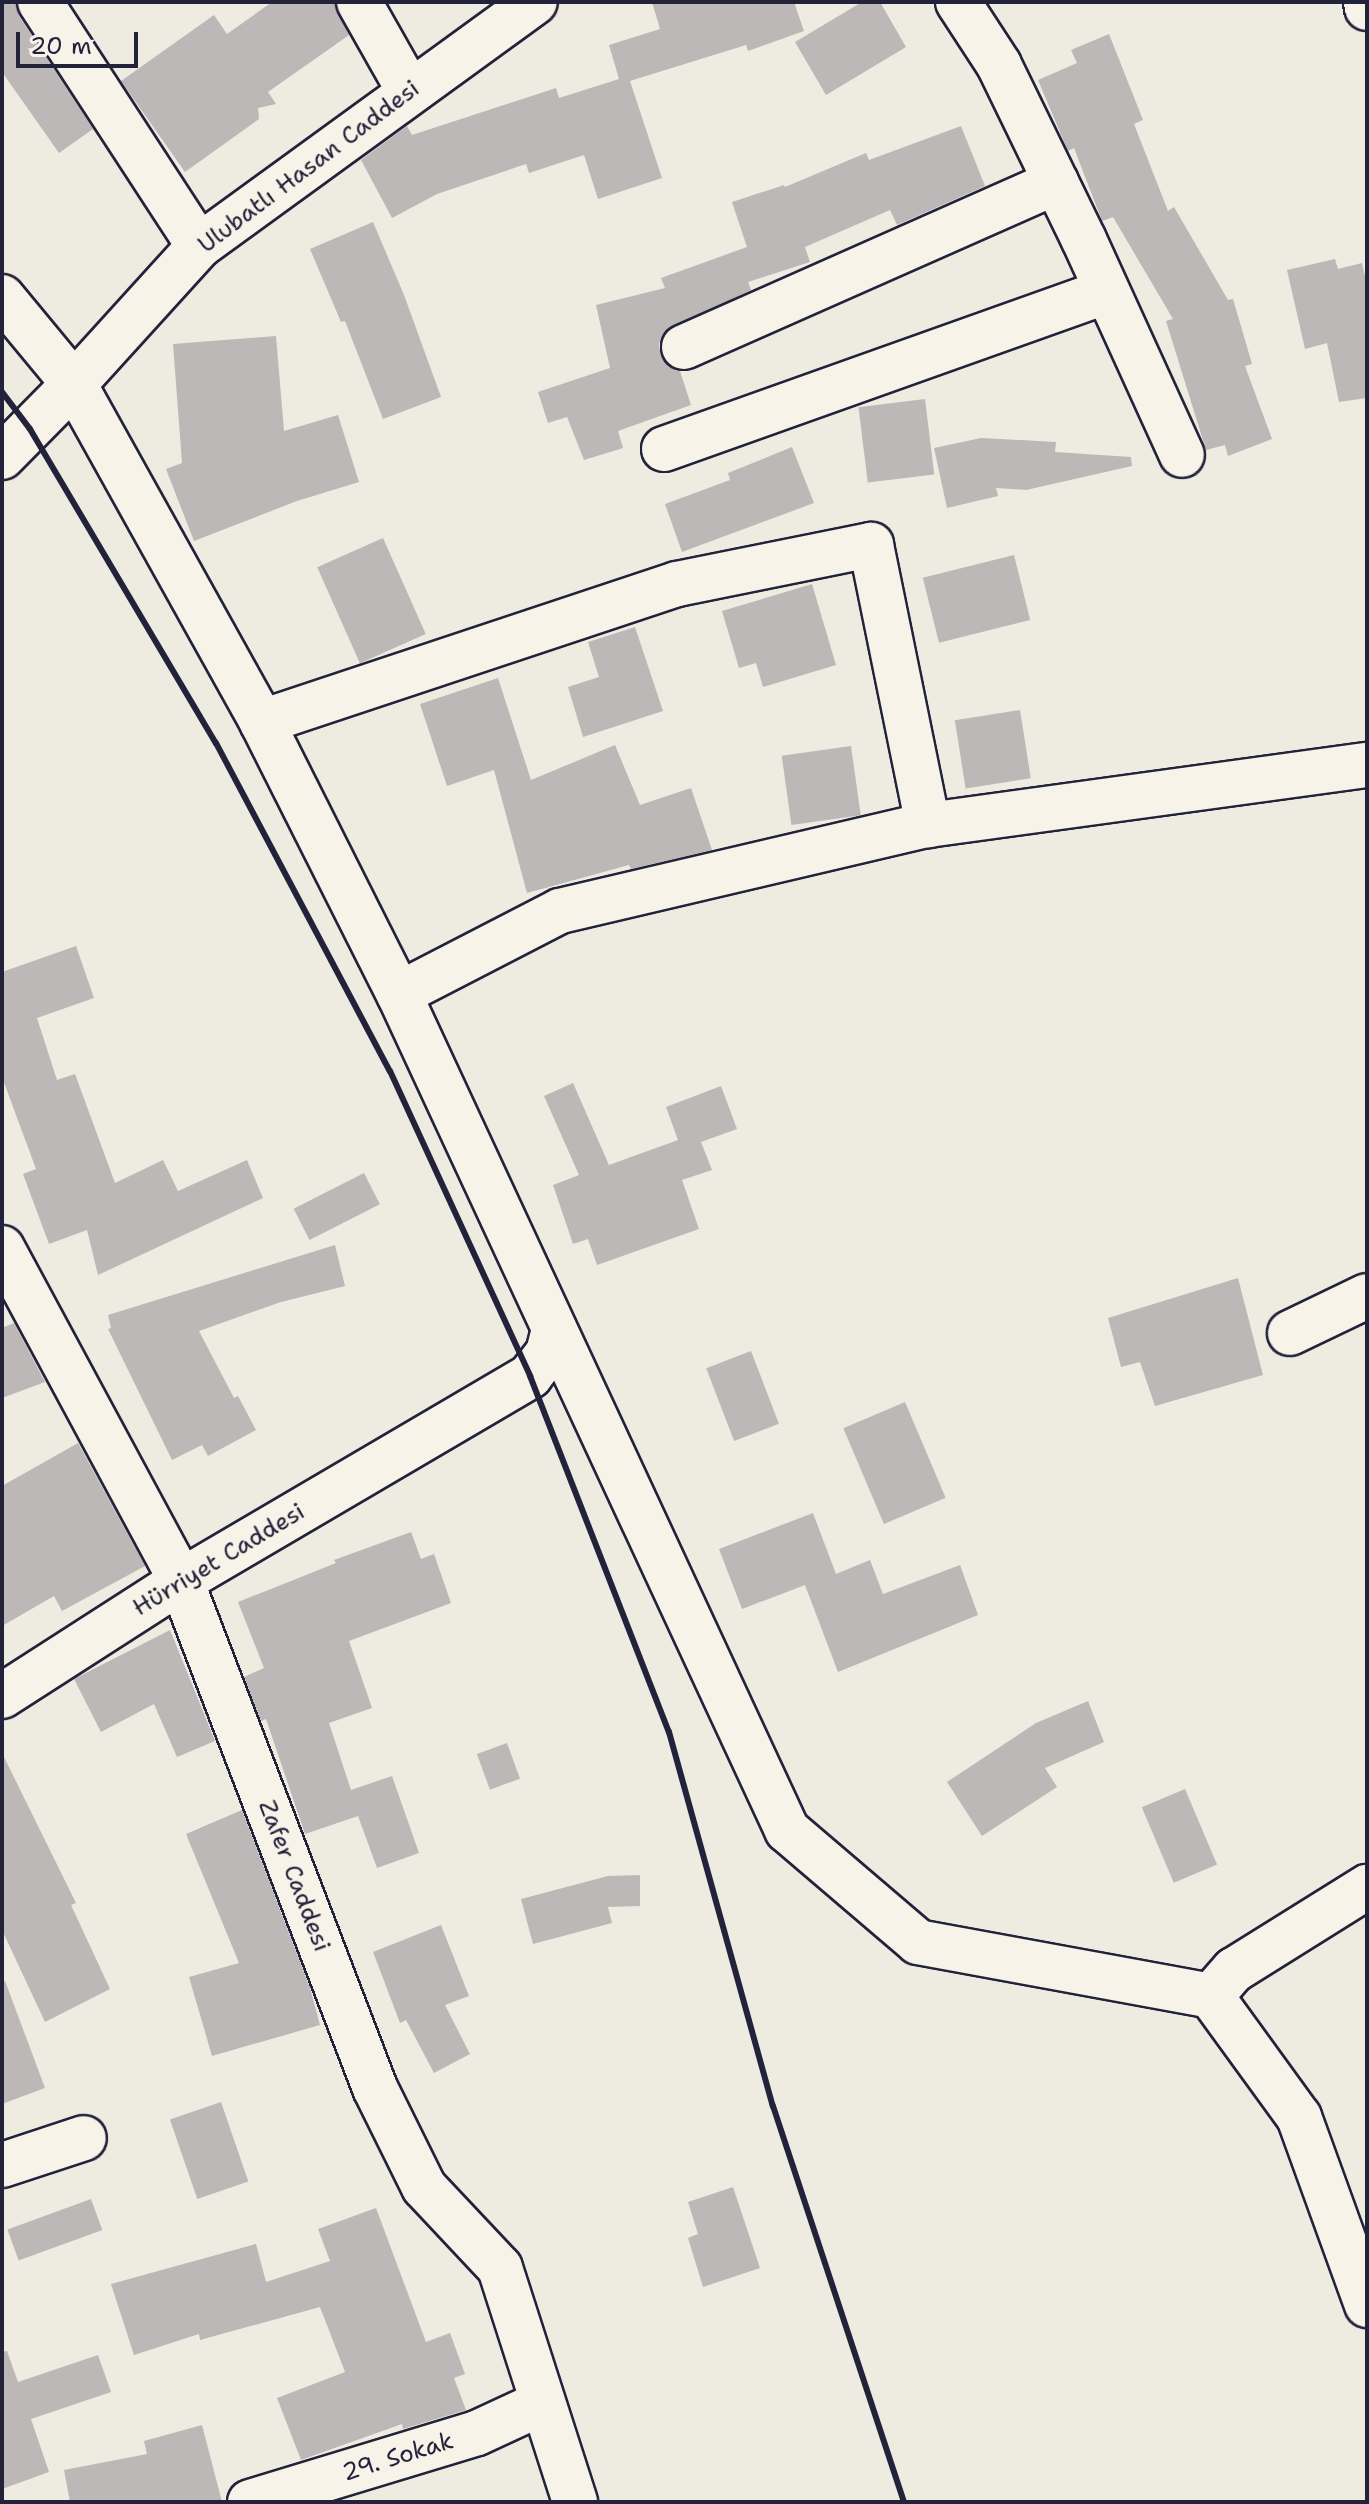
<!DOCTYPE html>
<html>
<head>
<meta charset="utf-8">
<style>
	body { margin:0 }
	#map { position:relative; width:1369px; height:2504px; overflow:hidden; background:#eeebe1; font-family:"Shantell Sans",sans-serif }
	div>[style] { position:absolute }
	.building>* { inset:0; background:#bbb8b7; transform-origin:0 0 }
	.roads { filter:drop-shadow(2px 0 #22223b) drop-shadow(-2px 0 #22223b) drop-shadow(0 2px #22223b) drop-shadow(0 -2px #22223b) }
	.street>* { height:44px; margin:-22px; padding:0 22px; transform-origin:22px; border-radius:22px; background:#f7f3e8 }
	.secondary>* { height:44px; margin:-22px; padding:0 22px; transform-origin:22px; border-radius:22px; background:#f7f3e8 }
	.rail>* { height:6px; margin:-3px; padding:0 3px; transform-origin:3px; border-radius:3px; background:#22223b }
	span { translate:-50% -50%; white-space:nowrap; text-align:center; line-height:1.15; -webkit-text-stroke:7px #f7f3e8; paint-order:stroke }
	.street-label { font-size:24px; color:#22223b }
	.frame { position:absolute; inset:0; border:4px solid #22223b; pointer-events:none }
	.scale { position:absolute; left:16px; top:32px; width:122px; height:36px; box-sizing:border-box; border:4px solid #22223b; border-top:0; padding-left:10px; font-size:24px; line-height:28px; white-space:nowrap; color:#22223b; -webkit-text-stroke:6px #f7f3e8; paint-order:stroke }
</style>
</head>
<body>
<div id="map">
	<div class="building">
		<div style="clip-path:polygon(2px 2px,15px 2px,19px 16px,93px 129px,59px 153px,2px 72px)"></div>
		<div style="clip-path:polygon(272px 2px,334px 2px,349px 35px,268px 92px,276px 104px,258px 108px,259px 119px,185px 172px,121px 81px,214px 15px,227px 34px)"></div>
		<div style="clip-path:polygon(652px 2px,794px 2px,804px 31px,748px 51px,746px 45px,630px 81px,662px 178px,598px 199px,584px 155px,529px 173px,526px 164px,437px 194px,392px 218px,361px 160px,407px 126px,412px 135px,556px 88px,559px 98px,619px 79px,609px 45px,660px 29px)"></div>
		<div style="clip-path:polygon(862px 2px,880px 2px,906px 47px,826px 95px,795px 42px)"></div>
		<div style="clip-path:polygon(1109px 34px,1143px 120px,1134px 124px,1168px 211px,1174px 207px,1228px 300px,1233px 299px,1252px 364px,1245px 366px,1272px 439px,1228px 456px,1225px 445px,1206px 450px,1166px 321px,1173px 319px,1113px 217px,1102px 221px,1074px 148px,1068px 151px,1038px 80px,1077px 63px,1071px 50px)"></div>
		<div style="clip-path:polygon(961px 126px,985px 186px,897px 225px,890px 210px,805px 247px,810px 262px,748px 282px,751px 290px,664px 332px,659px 344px,661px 356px,669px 367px,680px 371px,691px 405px,618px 431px,623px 448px,584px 460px,567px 417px,548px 423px,538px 392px,610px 368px,596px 305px,665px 288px,661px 278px,747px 247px,732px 202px,784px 185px,785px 187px,866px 153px,869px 160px)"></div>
		<div style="clip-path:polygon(373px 222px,404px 295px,441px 397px,383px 419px,345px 321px,341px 322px,310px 249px)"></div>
		<div style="clip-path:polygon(1335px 259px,1338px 269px,1362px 263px,1367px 285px,1367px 398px,1339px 402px,1327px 343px,1305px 349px,1287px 270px)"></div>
		<div style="clip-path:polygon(276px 336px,284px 431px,338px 415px,359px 482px,297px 501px,194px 541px,166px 469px,182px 463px,173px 344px)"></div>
		<div style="left:925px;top:399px;width:76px;height:67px;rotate:83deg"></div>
		<div style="clip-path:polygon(981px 438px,1056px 442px,1055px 452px,1131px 457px,1132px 466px,1026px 490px,996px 488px,998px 496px,947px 508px,934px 448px)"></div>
		<div style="clip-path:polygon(792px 447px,814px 503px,682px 552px,665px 504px,730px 480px,728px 473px)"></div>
		<div style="left:383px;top:538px;width:105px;height:72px;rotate:66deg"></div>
		<div style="left:1014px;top:555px;width:67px;height:94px;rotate:76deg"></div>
		<div style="clip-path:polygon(812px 584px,836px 665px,763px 687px,756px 663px,739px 668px,722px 611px)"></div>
		<div style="clip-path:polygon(635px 627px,663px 711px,583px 737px,568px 687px,599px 677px,588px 642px)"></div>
		<div style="clip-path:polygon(498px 678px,531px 780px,615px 745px,640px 805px,691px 788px,712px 850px,631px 869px,629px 865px,527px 893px,494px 770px,447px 786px,420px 704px)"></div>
		<div style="left:1020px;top:710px;width:69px;height:66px;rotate:81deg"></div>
		<div style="left:851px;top:746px;width:70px;height:70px;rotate:82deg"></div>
		<div style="clip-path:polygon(76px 946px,94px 998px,37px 1018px,57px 1080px,75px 1074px,115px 1183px,163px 1160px,178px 1191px,247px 1160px,263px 1198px,98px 1275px,87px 1230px,49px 1244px,23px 1174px,36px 1169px,2px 1077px,2px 972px)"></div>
		<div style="clip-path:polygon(573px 1083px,609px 1165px,678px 1140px,666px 1107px,721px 1086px,737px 1129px,701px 1142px,712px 1170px,682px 1180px,699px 1229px,597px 1265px,588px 1239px,573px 1244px,553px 1185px,579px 1175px,544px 1096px)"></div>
		<div style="left:364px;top:1173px;width:35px;height:79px;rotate:63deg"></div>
		<div style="clip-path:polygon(335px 1245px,345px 1286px,281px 1302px,199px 1331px,234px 1398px,238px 1396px,256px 1430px,208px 1456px,202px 1445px,172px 1460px,108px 1329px,111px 1328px,108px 1315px)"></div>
		<div style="clip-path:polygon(1238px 1278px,1263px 1375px,1155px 1406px,1140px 1362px,1121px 1367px,1108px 1318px)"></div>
		<div style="clip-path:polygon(14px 1323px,45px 1382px,2px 1398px,2px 1328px)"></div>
		<div style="left:751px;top:1351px;width:78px;height:48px;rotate:69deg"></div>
		<div style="left:905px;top:1402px;width:104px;height:67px;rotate:67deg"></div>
		<div style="clip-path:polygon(78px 1443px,145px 1566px,62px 1611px,54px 1596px,2px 1626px,2px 1486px)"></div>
		<div style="clip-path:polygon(813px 1513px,836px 1574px,870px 1560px,883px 1594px,960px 1565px,978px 1615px,838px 1672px,805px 1585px,742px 1609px,719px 1549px)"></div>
		<div style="clip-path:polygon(411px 1532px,421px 1559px,434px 1554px,451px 1603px,349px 1641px,372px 1708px,329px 1723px,351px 1790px,392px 1776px,419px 1853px,377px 1868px,358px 1816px,305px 1834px,266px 1719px,261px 1721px,244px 1677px,264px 1668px,238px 1602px,336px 1563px,334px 1560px)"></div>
		<div style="clip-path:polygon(170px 1630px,215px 1741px,177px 1757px,154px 1704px,101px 1732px,74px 1679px)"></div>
		<div style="clip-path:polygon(1088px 1701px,1104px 1742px,1045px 1768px,1057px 1787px,982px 1836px,947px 1782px,1036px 1723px)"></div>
		<div style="left:507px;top:1743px;width:38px;height:32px;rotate:70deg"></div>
		<div style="clip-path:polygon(2px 1753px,76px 1903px,71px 1905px,110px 1989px,45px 2022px,2px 1930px)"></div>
		<div style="left:1185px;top:1789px;width:82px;height:47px;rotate:67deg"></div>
		<div style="clip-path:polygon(242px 1810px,310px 1988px,320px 2025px,212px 2056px,189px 1977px,239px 1963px,186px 1834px)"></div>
		<div style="clip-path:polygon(640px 1875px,640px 1906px,608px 1907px,612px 1923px,533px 1944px,521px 1899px,608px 1876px)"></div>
		<div style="clip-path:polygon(441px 1925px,469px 1996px,445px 2005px,470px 2054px,434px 2073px,406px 2020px,400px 2023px,373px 1952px)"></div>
		<div style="clip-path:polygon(5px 1981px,45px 2088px,2px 2104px,2px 1982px)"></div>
		<div style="left:221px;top:2102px;width:84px;height:54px;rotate:71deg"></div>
		<div style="clip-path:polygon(733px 2187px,760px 2268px,703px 2287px,688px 2238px,698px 2234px,688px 2202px)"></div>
		<div style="left:91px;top:2199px;width:33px;height:89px;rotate:70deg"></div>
		<div style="clip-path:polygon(376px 2208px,426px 2342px,450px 2333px,465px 2374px,454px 2378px,466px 2410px,403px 2429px,402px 2424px,301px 2460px,277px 2398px,345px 2372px,320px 2307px,200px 2340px,199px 2334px,134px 2355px,111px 2284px,256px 2244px,266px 2282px,330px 2261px,318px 2229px)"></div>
		<div style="clip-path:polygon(7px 2351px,18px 2382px,98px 2355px,111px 2392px,31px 2419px,49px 2472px,2px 2489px,2px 2352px)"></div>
		<div style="clip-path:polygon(202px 2425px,222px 2502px,70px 2502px,64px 2470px,147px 2454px,144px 2441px)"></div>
	</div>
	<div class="roads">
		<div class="street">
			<div style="left:40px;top:2px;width:291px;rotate:56.9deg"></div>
			<div style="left:359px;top:2px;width:103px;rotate:60.5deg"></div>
			<div style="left:958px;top:2px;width:75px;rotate:56.9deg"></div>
			<div style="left:999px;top:65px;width:195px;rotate:64.1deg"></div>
			<div style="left:1084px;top:240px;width:236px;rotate:65.5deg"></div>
			<div style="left:1366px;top:2px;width:6px;rotate:81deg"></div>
			<div style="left:2px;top:297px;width:113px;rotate:50.4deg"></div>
			<div style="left:74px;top:384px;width:387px;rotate:60.9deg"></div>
			<div style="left:262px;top:722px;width:305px;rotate:63.3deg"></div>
			<div style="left:399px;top:994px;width:922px;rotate:65.1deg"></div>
			<div style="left:787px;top:1830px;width:172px;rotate:40.5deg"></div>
			<div style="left:918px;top:1942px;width:298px;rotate:10.4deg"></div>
			<div style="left:1211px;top:1996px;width:150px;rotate:54deg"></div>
			<div style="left:1299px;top:2117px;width:200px;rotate:70.1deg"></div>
			<div style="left:684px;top:347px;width:407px;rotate:-23.9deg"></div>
			<div style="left:664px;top:449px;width:470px;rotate:-19.6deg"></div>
			<div style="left:262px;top:722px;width:437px;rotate:-18.4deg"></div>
			<div style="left:677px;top:584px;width:198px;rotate:-11.4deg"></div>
			<div style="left:871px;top:545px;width:286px;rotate:78.5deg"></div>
			<div style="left:399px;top:994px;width:181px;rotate:-27.3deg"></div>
			<div style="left:560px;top:911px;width:378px;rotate:-13.2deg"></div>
			<div style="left:928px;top:825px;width:443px;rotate:-7.8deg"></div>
			<div style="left:2px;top:1248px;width:378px;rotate:61.7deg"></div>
			<div style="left:181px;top:1581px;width:543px;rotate:69.06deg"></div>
			<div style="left:375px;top:2088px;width:110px;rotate:63.7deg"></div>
			<div style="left:424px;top:2187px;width:111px;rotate:46.8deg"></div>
			<div style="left:500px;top:2268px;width:246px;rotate:72.2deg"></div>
			<div style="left:1290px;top:1333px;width:85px;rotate:-25.7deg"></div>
			<div style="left:2px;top:1696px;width:213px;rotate:-32.7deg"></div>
			<div style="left:181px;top:1581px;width:405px;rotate:-30.4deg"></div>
			<div style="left:530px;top:1376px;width:29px;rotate:-52deg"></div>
			<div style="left:548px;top:1353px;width:25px;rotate:-76deg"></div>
			<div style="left:1211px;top:1996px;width:35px;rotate:-49deg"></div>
			<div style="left:1234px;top:1970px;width:157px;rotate:-32deg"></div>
			<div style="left:2px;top:2165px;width:86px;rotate:-18.2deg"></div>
			<div style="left:250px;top:2502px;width:237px;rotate:-16.9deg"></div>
			<div style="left:477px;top:2433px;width:72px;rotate:-24.8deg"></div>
		</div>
		<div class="secondary">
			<div style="left:2px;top:457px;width:103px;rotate:-45.4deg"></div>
			<div style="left:74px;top:384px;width:186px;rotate:-47.8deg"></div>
			<div style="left:199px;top:246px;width:415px;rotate:-36deg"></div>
		</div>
	</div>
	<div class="rail">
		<div style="left:2px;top:392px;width:46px;rotate:52.9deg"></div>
		<div style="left:30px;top:429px;width:365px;rotate:59.4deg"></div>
		<div style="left:216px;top:743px;width:371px;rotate:62.1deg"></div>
		<div style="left:390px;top:1071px;width:336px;rotate:65.3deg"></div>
		<div style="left:530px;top:1376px;width:382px;rotate:68.7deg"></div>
		<div style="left:669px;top:1732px;width:388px;rotate:74.5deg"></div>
		<div style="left:773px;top:2106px;width:417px;rotate:71.7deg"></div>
	</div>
	<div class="street-label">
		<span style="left:309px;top:167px;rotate:-37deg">Ulubatlı Hasan Caddesi</span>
		<span style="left:219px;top:1560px;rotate:-31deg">Hürriyet Caddesi</span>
		<span style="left:294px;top:1876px;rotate:69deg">Zafer Caddesi</span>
		<span style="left:398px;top:2457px;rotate:-17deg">29. Sokak</span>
	</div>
	<div class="frame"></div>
	<div class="scale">20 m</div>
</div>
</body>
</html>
